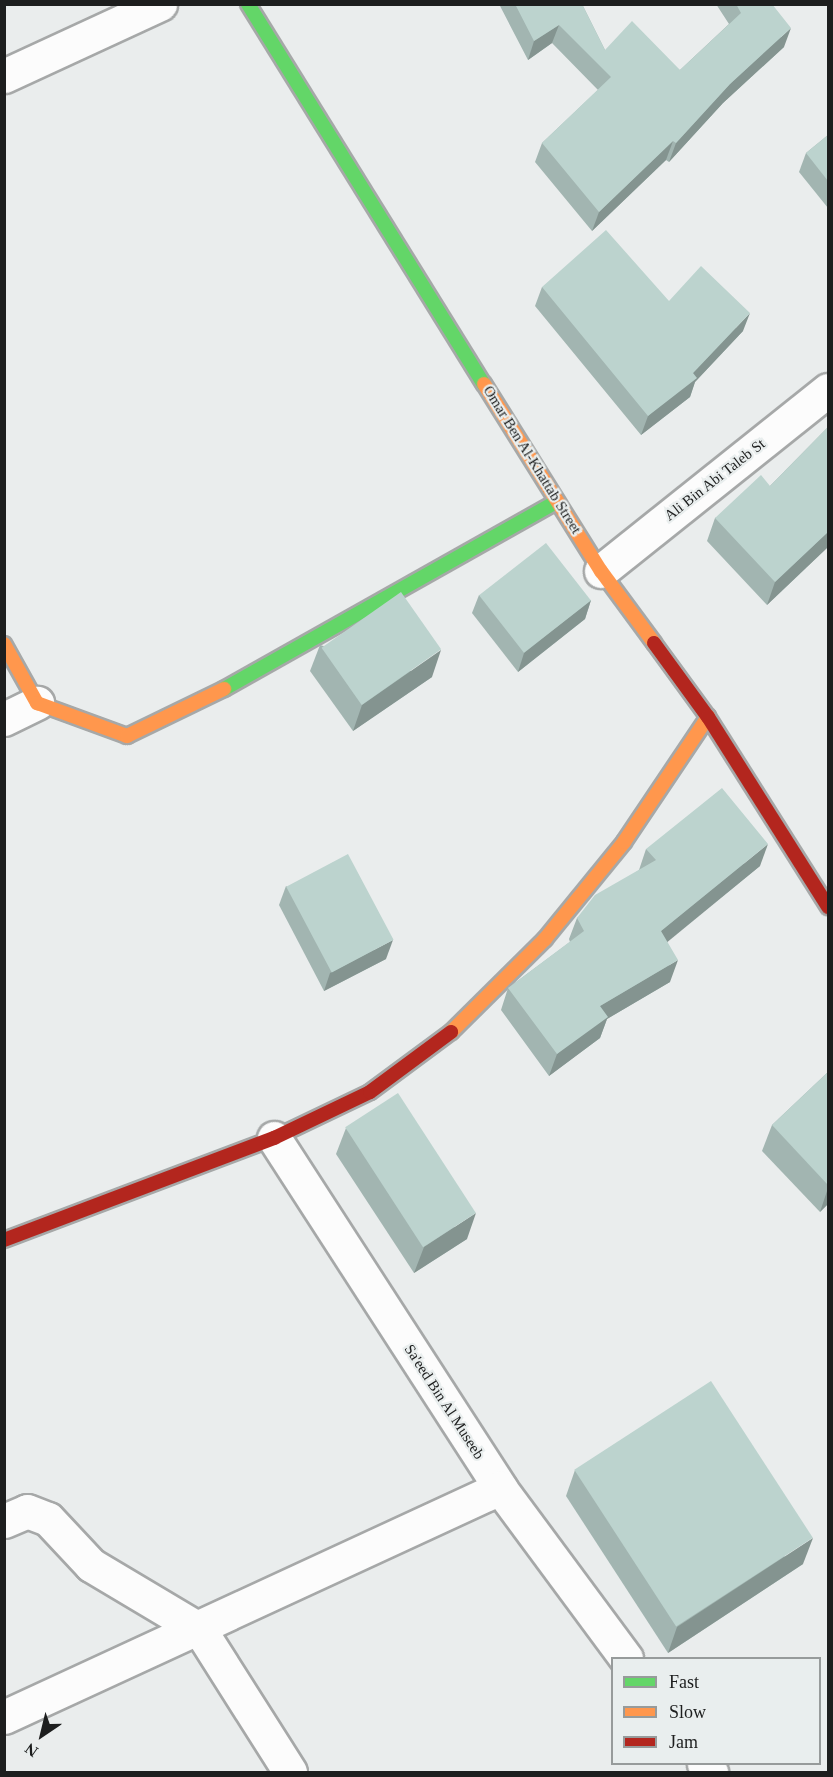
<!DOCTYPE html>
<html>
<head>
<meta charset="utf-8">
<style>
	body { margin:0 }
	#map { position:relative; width:833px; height:1777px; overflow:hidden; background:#eaeded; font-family:"Times New Roman",serif }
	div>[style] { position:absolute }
	.roads { filter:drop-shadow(2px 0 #a6a8a8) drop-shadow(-2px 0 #a6a8a8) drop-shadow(0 2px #a6a8a8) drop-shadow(0 -2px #a6a8a8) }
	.street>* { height:33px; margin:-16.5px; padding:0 16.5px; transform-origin:16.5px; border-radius:16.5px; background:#fcfcfc }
	.fast>* { height:14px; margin:-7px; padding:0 7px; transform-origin:7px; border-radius:7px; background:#63d668 }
	.slow>* { height:14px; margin:-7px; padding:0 7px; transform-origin:7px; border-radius:7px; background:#ff974d }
	.jam>* { height:14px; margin:-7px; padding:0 7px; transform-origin:7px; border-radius:7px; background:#b3261e }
	.wall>* { inset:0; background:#a2b5b1 }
	.shaded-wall>* { inset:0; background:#849490 }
	.building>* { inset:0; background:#bcd3ce; transform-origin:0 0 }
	span { translate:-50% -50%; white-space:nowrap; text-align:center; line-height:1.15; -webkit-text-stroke:4.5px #e9eeee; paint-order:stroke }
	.street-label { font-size:15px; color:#1d1e1e }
	.frame { position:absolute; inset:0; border:6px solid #1d1e1e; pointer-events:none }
	.legend { position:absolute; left:611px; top:1657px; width:210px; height:108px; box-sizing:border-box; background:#e9eeee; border:2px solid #979b9b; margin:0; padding:8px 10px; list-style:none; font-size:18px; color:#1d1e1e }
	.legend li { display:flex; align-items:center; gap:12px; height:30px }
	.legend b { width:30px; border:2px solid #979b9b }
	.north { position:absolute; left:12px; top:1705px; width:60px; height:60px; -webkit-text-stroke:4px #e9eeee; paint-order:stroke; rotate:215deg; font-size:16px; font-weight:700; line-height:24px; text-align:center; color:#1d1e1e }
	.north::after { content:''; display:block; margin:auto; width:21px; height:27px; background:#1d1e1e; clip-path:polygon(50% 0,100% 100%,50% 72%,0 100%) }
</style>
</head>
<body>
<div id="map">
	<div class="roads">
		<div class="street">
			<div style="left:4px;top:76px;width:172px;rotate:-24.8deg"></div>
			<div style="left:601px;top:571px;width:290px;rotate:-38.6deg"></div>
			<div style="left:4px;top:719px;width:37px;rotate:-26deg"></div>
			<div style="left:274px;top:1138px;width:417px;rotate:57.1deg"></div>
			<div style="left:500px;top:1488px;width:212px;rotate:53.5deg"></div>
			<div style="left:4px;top:1521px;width:25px;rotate:-23deg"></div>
			<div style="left:27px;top:1511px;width:22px;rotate:21deg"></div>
			<div style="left:48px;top:1519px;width:63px;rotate:46.9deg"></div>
			<div style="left:91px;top:1565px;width:127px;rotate:30.8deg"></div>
			<div style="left:200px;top:1630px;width:168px;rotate:57.6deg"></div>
			<div style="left:4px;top:1717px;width:546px;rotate:-24.78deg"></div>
			<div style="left:704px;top:1764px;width:11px;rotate:49deg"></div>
		</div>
		<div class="fast">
			<div style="left:248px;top:4px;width:447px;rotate:58.2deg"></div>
			<div style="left:224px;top:689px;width:382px;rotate:-29.4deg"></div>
		</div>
		<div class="slow">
			<div style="left:484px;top:384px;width:221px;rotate:58deg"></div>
			<div style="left:601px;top:571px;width:89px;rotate:53.6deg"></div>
			<div style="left:4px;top:644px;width:68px;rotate:60.8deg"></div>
			<div style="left:37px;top:703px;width:96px;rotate:20.1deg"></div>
			<div style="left:127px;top:736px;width:108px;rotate:-25.9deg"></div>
			<div style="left:451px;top:1032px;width:132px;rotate:-44.7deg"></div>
			<div style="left:545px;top:939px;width:125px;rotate:-50.8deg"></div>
			<div style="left:624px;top:842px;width:151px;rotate:-56.1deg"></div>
		</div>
		<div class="jam">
			<div style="left:654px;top:643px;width:92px;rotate:53.9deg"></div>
			<div style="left:708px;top:717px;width:225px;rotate:57.7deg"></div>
			<div style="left:4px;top:1240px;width:289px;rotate:-20.7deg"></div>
			<div style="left:274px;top:1138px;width:106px;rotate:-25.6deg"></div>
			<div style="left:370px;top:1092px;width:101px;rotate:-36.5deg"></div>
		</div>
	</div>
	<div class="wall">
		<div style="clip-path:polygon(499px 4px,582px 4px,605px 50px,680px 70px,729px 24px,716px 4px,772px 4px,784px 47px,723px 103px,669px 162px,666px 160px,592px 231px,535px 162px,542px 143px,598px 90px,552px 43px,528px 60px)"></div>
		<div style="clip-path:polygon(828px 135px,828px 208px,799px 172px,806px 153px)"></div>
		<div style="clip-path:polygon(542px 287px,669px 301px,743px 331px,695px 382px,690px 397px,641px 435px,535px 306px)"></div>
		<div style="clip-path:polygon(828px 427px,828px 547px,767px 605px,707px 541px,715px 518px,770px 486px)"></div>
		<div style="clip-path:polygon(479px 595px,591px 600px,585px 619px,518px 672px,472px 613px)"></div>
		<div style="clip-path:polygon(320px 645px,432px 677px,353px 731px,310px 671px)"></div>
		<div style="clip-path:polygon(646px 849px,760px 866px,667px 941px,670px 982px,607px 1019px,600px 1038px,549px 1076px,501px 1010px,508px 988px,570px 942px,569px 939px,577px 918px,639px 870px)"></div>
		<div style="clip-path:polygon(286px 886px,386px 959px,324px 991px,279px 905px)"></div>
		<div style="clip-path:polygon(828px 1072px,828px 1204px,820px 1212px,762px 1151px,772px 1125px)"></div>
		<div style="clip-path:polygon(346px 1128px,467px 1239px,414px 1273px,336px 1154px)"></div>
		<div style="clip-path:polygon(575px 1470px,803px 1564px,668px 1653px,566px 1496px)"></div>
	</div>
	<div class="shaded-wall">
		<div style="clip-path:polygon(559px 25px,552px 43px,528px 60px,534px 41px)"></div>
		<div style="clip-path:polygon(791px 28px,784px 47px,723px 103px,669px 162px,676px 143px,730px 84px)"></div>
		<div style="clip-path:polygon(673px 141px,666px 160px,592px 231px,599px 212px)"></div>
		<div style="clip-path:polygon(750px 313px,743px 331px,695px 382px,690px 397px,641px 435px,648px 416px,693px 373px)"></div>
		<div style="clip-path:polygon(828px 532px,828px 547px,767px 605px,775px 582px)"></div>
		<div style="clip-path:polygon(591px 600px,585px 619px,518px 672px,524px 653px)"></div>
		<div style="clip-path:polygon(441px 650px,432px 677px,353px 731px,362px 705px)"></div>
		<div style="clip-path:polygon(768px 844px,760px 866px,654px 953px,661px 931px)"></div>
		<div style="clip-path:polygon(393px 940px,386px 959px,324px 991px,330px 973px)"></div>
		<div style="clip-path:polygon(678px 960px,670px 982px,607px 1019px,600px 1038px,549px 1076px,557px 1054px,600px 1006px)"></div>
		<div style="clip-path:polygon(828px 1188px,828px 1204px,820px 1212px)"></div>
		<div style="clip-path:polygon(476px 1213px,467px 1239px,414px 1273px,424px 1247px)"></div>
		<div style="clip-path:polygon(813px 1538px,803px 1564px,668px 1653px,677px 1627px)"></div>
	</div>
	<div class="building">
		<div style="clip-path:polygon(515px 4px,582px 4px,605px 50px,632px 21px,680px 70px,741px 13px,736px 4px,772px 4px,791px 28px,730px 84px,676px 143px,673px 141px,599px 212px,542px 143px,611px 77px,559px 25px,534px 41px)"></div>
		<div style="clip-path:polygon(828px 135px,828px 181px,806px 153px)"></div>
		<div style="clip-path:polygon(606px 230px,669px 301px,701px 266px,750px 313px,693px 373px,697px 378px,648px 416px,542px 287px)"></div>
		<div style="clip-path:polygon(828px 427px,828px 532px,775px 582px,715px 518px,761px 475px,770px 486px)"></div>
		<div style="left:546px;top:543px;width:73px;height:85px;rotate:52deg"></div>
		<div style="left:401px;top:592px;width:70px;height:97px;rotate:55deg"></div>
		<div style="clip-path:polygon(722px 788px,768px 844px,661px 931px,678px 960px,600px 1006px,608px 1017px,557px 1054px,508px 988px,584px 931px,577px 918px,595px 895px,656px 860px,646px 849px)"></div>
		<div style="left:348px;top:854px;width:97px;height:70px;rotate:62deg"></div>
		<div style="clip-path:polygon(828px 1072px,828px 1185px,772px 1125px)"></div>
		<div style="left:398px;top:1093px;width:143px;height:63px;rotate:57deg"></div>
		<div style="left:711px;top:1381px;width:187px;height:163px;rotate:57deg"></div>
	</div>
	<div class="street-label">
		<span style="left:532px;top:460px;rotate:58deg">Omar Ben Al-Khattab Street</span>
		<span style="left:715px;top:480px;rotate:-38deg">Ali Bin Abi Taleb St</span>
		<span style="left:444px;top:1402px;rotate:57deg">Sa'eed Bin Al Museeb</span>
	</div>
	<div class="frame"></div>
	<ul class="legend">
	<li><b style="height:8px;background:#63d668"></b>Fast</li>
	<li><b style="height:8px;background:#ff974d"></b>Slow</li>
	<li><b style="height:8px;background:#b3261e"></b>Jam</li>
	</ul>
	<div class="north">N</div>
</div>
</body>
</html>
